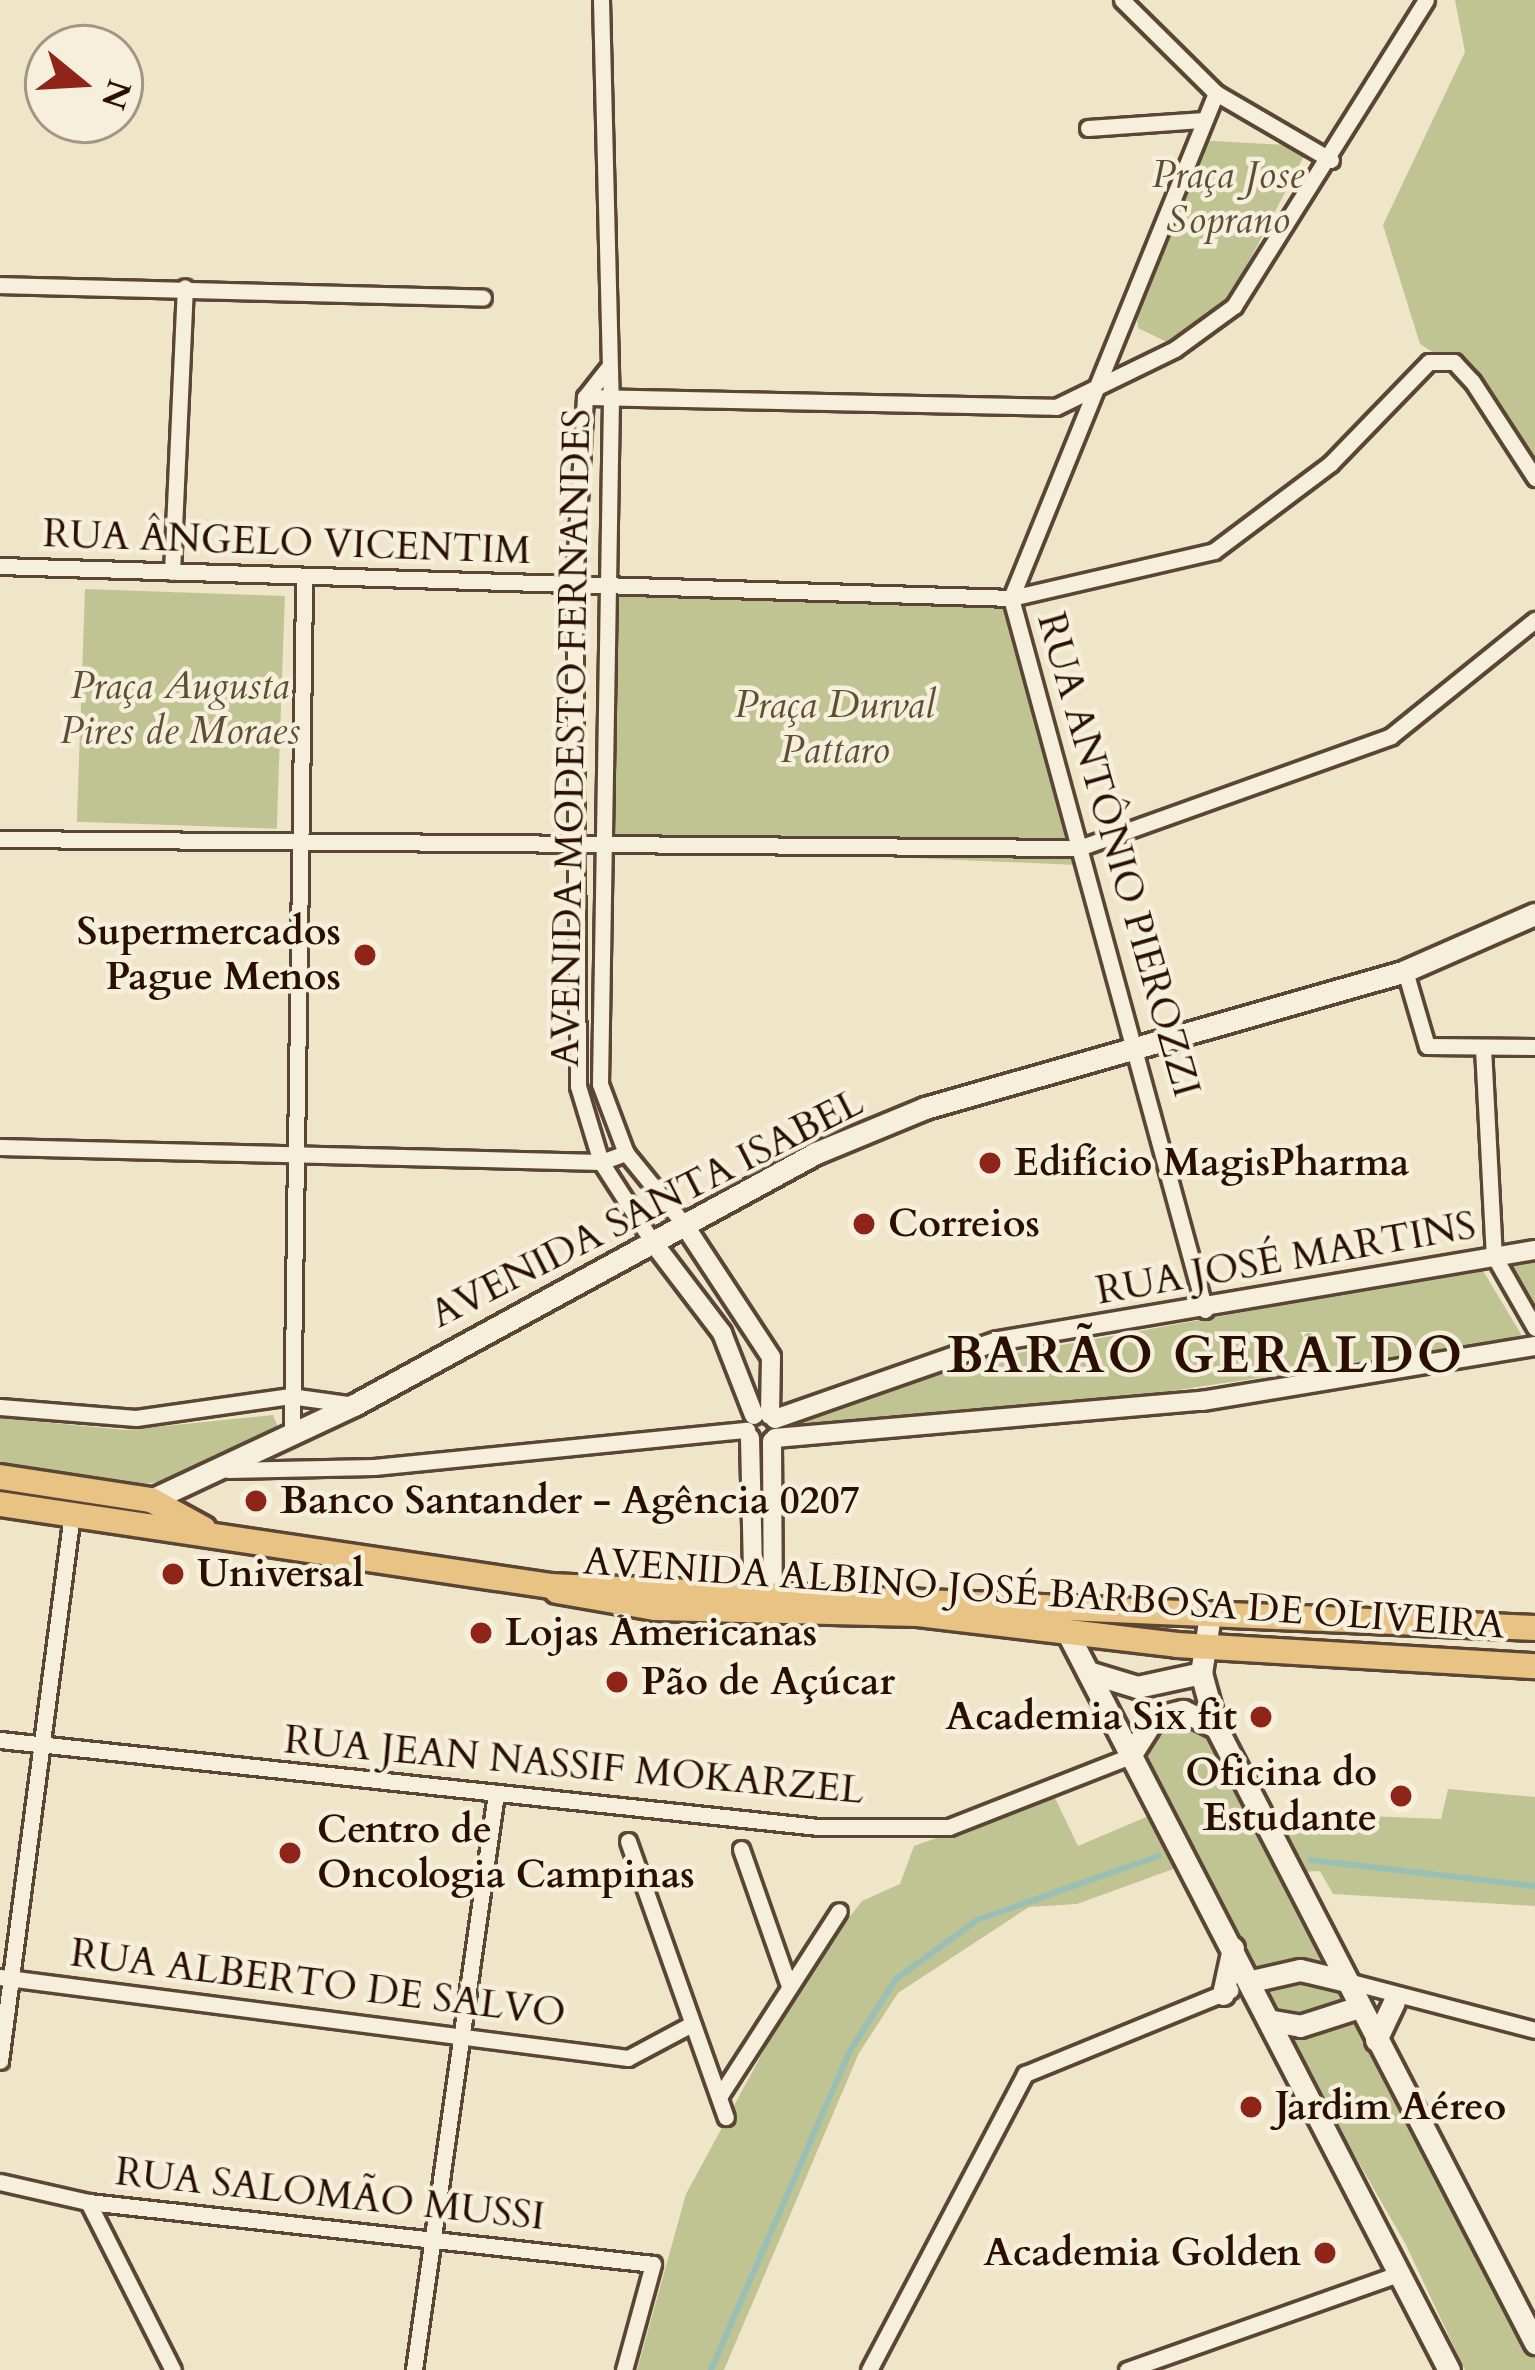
<!DOCTYPE html>
<html>
<head>
<meta charset="utf-8">
<style>
	body { margin:0 }
	#map { position:relative; width:1535px; height:2370px; overflow:hidden; background:#efe6c9; font-family:Cardo,serif }
	div>[style] { position:absolute }
	.green>* { inset:0; background:#c0c392; transform-origin:0 0 }
	.stream>* { height:6px; margin:-3px; padding:0 3px; transform-origin:3px; border-radius:3px; background:#9ac0b5 }
	.roads { filter:drop-shadow(3px 0 #5b4534) drop-shadow(-3px 0 #5b4534) drop-shadow(0 3px #5b4534) drop-shadow(0 -3px #5b4534) }
	.minor>* { height:15px; margin:-7.5px; padding:0 7.5px; transform-origin:7.5px; border-radius:7.5px; background:#f5efdc }
	.tertiary>* { height:18px; margin:-9px; padding:0 9px; transform-origin:9px; border-radius:9px; background:#f5efdc }
	.secondary>* { height:21px; margin:-10.5px; padding:0 10.5px; transform-origin:10.5px; border-radius:10.5px; background:#f5efdc }
	.primary>* { height:24px; margin:-12px; padding:0 12px; transform-origin:12px; border-radius:12px; background:#e8c384 }
	.dots>* { width:33px; height:33px; translate:-50% -50%; box-sizing:border-box; border:6px solid #f5efdc; border-radius:50% }
	span { translate:-50% -50%; white-space:nowrap; text-align:center; line-height:1.15; -webkit-text-stroke:9px #f5efdc; paint-order:stroke }
	.park-label { font-size:39px; color:#5e4e34; font-style:italic }
	.street-label { font-size:39px; color:#2a0f02 }
	.poi-label { font-size:39px; color:#2a0f02; font-weight:700 }
	.right { translate:-100% -50%; text-align:right }
	.left { translate:0 -50%; text-align:left }
	.district-label { font-size:51px; color:#2a0f02; font-weight:700; letter-spacing:3px }
	.north { position:absolute; left:24px; top:24px; width:120px; height:120px; box-sizing:border-box; background:#f5efdc; border:3px solid #a49585; border-radius:50%; rotate:108deg; font-size:33px; font-weight:700; line-height:48px; text-align:center; color:#2a0f02 }
	.north::after { content:''; display:block; margin:auto; width:42px; height:54px; background:#8f2418; clip-path:polygon(50% 0,100% 100%,50% 72%,0 100%) }
</style>
</head>
<body>
<div id="map">
	<div class="green">
		<div style="clip-path:polygon(1455px 0,1535px 0,1535px 471px,1474px 378px,1420px 344px,1383px 225px,1465px 52px)"></div>
		<div style="clip-path:polygon(1196px 140px,1287px 145px,1304px 156px,1228px 302px,1169px 343px,1138px 328px,1136px 302px)"></div>
		<div style="left:85px;top:589px;width:200px;height:233px;rotate:2deg"></div>
		<div style="clip-path:polygon(611px 596px,1004px 608px,1077px 865px,614px 845px)"></div>
		<div style="clip-path:polygon(1535px 1257px,1535px 1326px,1502px 1261px)"></div>
		<div style="clip-path:polygon(1482px 1269px,1524px 1339px,1014px 1414px,789px 1433px,787px 1421px,945px 1366px)"></div>
		<div style="clip-path:polygon(273px 1415px,281px 1434px,180px 1479px,137px 1485px,0 1467px,0 1418px,126px 1430px)"></div>
		<div style="clip-path:polygon(1187px 1715px,1214px 1734px,1535px 2349px,1535px 2370px,1465px 2370px,1405px 2243px,1187px 1864px,1077px 1904px,1029px 1907px,898px 1993px,859px 2053px,724px 2370px,637px 2370px,686px 2194px,806px 1973px,862px 1901px,900px 1884px,914px 1846px,1054px 1796px,1078px 1846px,1165px 1809px,1137px 1755px,1157px 1723px)"></div>
		<div style="clip-path:polygon(1448px 1789px,1535px 1797px,1535px 1906px,1333px 1894px,1320px 1871px,1300px 1872px,1268px 1812px,1441px 1819px)"></div>
	</div>
	<div class="stream">
		<div style="left:1310px;top:1860px;width:226px;rotate:6.6deg"></div>
		<div style="left:711px;top:2370px;width:348px;rotate:-66.5deg"></div>
		<div style="left:850px;top:2051px;width:84px;rotate:-57.6deg"></div>
		<div style="left:895px;top:1980px;width:102px;rotate:-36.2deg"></div>
		<div style="left:977px;top:1920px;width:193px;rotate:-19.4deg"></div>
	</div>
	<div class="roads">
		<div class="minor">
			<div style="left:601px;top:0;width:399px;rotate:88.6deg"></div>
			<div style="left:611px;top:399px;width:685px;rotate:90.92deg"></div>
			<div style="left:600px;top:1084px;width:74px;rotate:69.4deg"></div>
			<div style="left:626px;top:1153px;width:90px;rotate:50.8deg"></div>
			<div style="left:1122px;top:0;width:132px;rotate:44.7deg"></div>
			<div style="left:1216px;top:93px;width:133px;rotate:30.2deg"></div>
			<div style="left:1088px;top:128px;width:113px;rotate:-4deg"></div>
			<div style="left:0;top:285px;width:483px;rotate:1.5deg"></div>
			<div style="left:607px;top:369px;width:36px;rotate:128deg"></div>
			<div style="left:585px;top:397px;width:188px;rotate:93.3deg"></div>
			<div style="left:574px;top:585px;width:501px;rotate:89.54deg"></div>
			<div style="left:578px;top:1086px;width:79px;rotate:73.2deg"></div>
			<div style="left:601px;top:1162px;width:94px;rotate:57.2deg"></div>
			<div style="left:585px;top:397px;width:471px;rotate:1.2deg"></div>
			<div style="left:1056px;top:407px;width:132px;rotate:-26deg"></div>
			<div style="left:1175px;top:349px;width:73px;rotate:-36.1deg"></div>
			<div style="left:1234px;top:306px;width:361px;rotate:-57.9deg"></div>
			<div style="left:0;top:566px;width:1012px;rotate:1.81deg"></div>
			<div style="left:1011px;top:598px;width:208px;rotate:-13deg"></div>
			<div style="left:1214px;top:551px;width:145px;rotate:-36.9deg"></div>
			<div style="left:1330px;top:464px;width:142px;rotate:-45.9deg"></div>
			<div style="left:1429px;top:362px;width:25px"></div>
			<div style="left:1454px;top:362px;width:26px;rotate:47deg"></div>
			<div style="left:1472px;top:381px;width:116px;rotate:57deg"></div>
			<div style="left:172px;top:572px;width:285px;rotate:-87.4deg"></div>
			<div style="left:0;top:839px;width:1079px;rotate:0.48deg"></div>
			<div style="left:1079px;top:848px;width:331px;rotate:-19.7deg"></div>
			<div style="left:1391px;top:736px;width:185px;rotate:-38.9deg"></div>
			<div style="left:1405px;top:971px;width:78px;rotate:73.7deg"></div>
			<div style="left:1427px;top:1046px;width:108px;rotate:0.5deg"></div>
			<div style="left:1483px;top:1048px;width:208px;rotate:87deg"></div>
			<div style="left:1494px;top:1256px;width:83px;rotate:60.3deg"></div>
			<div style="left:0;top:1147px;width:601px;rotate:1.43deg"></div>
			<div style="left:601px;top:1162px;width:27px;rotate:-20deg"></div>
			<div style="left:1205px;top:1310px;width:738px;rotate:-105.24deg"></div>
			<div style="left:1011px;top:598px;width:545px;rotate:-67.91deg"></div>
			<div style="left:0;top:1407px;width:136px;rotate:4.6deg"></div>
			<div style="left:136px;top:1418px;width:156px;rotate:-8.1deg"></div>
			<div style="left:290px;top:1396px;width:65px;rotate:8deg"></div>
			<div style="left:292px;top:1436px;width:853px;rotate:-89.19deg"></div>
			<div style="left:228px;top:1470px;width:146px;rotate:-1.2deg"></div>
			<div style="left:374px;top:1467px;width:375px;rotate:-5.7deg"></div>
			<div style="left:0;top:1740px;width:823px;rotate:6.07deg"></div>
			<div style="left:818px;top:1827px;width:131px"></div>
			<div style="left:949px;top:1827px;width:194px;rotate:-21.4deg"></div>
			<div style="left:628px;top:1841px;width:293px;rotate:70.5deg"></div>
			<div style="left:741px;top:1849px;width:145px;rotate:70.7deg"></div>
			<div style="left:0;top:1977px;width:633px;rotate:7.35deg"></div>
			<div style="left:628px;top:2058px;width:72px;rotate:-28deg"></div>
			<div style="left:1347px;top:1981px;width:194px;rotate:14.6deg"></div>
			<div style="left:0;top:2061px;width:552px;rotate:-82.5deg"></div>
			<div style="left:719px;top:2097px;width:221px;rotate:-57.2deg"></div>
			<div style="left:0;top:2182px;width:90px;rotate:12.8deg"></div>
			<div style="left:88px;top:2202px;width:568px;rotate:6.26deg"></div>
			<div style="left:653px;top:2264px;width:110px;rotate:105.3deg"></div>
			<div style="left:88px;top:2202px;width:188px;rotate:63.2deg"></div>
			<div style="left:414px;top:2370px;width:576px;rotate:-81.91deg"></div>
			<div style="left:869px;top:2370px;width:335px;rotate:-62.2deg"></div>
			<div style="left:1025px;top:2074px;width:222px;rotate:-22.2deg"></div>
			<div style="left:1127px;top:2370px;width:288px;rotate:-19.5deg"></div>
		</div>
		<div class="tertiary">
			<div style="left:683px;top:1223px;width:160px;rotate:56.7deg"></div>
			<div style="left:771px;top:1357px;width:58px;rotate:91deg"></div>
			<div style="left:652px;top:1241px;width:116px;rotate:52.7deg"></div>
			<div style="left:722px;top:1333px;width:88px;rotate:68.7deg"></div>
			<div style="left:775px;top:1419px;width:236px;rotate:-19.3deg"></div>
			<div style="left:998px;top:1341px;width:545px;rotate:-9.62deg"></div>
			<div style="left:750px;top:1438px;width:170px;rotate:88.7deg"></div>
			<div style="left:775px;top:1438px;width:429px;rotate:-5deg"></div>
			<div style="left:1202px;top:1401px;width:338px;rotate:-9.4deg"></div>
			<div style="left:772px;top:1441px;width:166px;rotate:89.7deg"></div>
		</div>
		<div class="secondary">
			<div style="left:151px;top:1500px;width:224px;rotate:-25.1deg"></div>
			<div style="left:354px;top:1405px;width:526px;rotate:-28.61deg"></div>
			<div style="left:816px;top:1153px;width:118px;rotate:-22.4deg"></div>
			<div style="left:925px;top:1108px;width:499px;rotate:-15.9deg"></div>
			<div style="left:1405px;top:971px;width:142px;rotate:-23.7deg"></div>
			<div style="left:1210px;top:1615px;width:59px;rotate:98.8deg"></div>
			<div style="left:1201px;top:1673px;width:56px;rotate:74.5deg"></div>
			<div style="left:1216px;top:1727px;width:694px;rotate:62.62deg"></div>
			<div style="left:1066px;top:1630px;width:833px;rotate:62.64deg"></div>
			<div style="left:1088px;top:1672px;width:51px;rotate:17deg"></div>
			<div style="left:1137px;top:1687px;width:66px;rotate:-12.3deg"></div>
			<div style="left:1130px;top:1756px;width:45px;rotate:-57.7deg"></div>
			<div style="left:1154px;top:1718px;width:30px;rotate:-14deg"></div>
			<div style="left:1183px;top:1711px;width:37px;rotate:26deg"></div>
			<div style="left:1256px;top:1980px;width:45px;rotate:-12.8deg"></div>
			<div style="left:1300px;top:1970px;width:47px;rotate:13.4deg"></div>
			<div style="left:1223px;top:1994px;width:47px;rotate:-77.7deg"></div>
			<div style="left:1273px;top:2021px;width:27px;rotate:10deg"></div>
			<div style="left:1300px;top:2026px;width:62px;rotate:-17.9deg"></div>
			<div style="left:1376px;top:2040px;width:42px;rotate:-64.7deg"></div>
		</div>
		<div class="primary">
			<div style="left:0;top:1477px;width:153px;rotate:8.7deg"></div>
			<div style="left:151px;top:1500px;width:60px;rotate:28.7deg"></div>
			<div style="left:0;top:1504px;width:556px;rotate:8.48deg"></div>
			<div style="left:550px;top:1586px;width:986px;rotate:2.44deg"></div>
			<div style="left:557px;top:1591px;width:99px;rotate:9.8deg"></div>
			<div style="left:655px;top:1608px;width:263px;rotate:1.3deg"></div>
			<div style="left:918px;top:1614px;width:261px;rotate:6.8deg"></div>
			<div style="left:1177px;top:1645px;width:359px;rotate:3.4deg"></div>
		</div>
	</div>
	<div class="dots">
		<div style="left:365px;top:955px;background:#8f2418"></div>
		<div style="left:990px;top:1163px;background:#8f2418"></div>
		<div style="left:864px;top:1224px;background:#8f2418"></div>
		<div style="left:256px;top:1501px;background:#8f2418"></div>
		<div style="left:173px;top:1574px;background:#8f2418"></div>
		<div style="left:481px;top:1633px;background:#8f2418"></div>
		<div style="left:617px;top:1682px;background:#8f2418"></div>
		<div style="left:1261px;top:1717px;background:#8f2418"></div>
		<div style="left:1401px;top:1796px;background:#8f2418"></div>
		<div style="left:290px;top:1853px;background:#8f2418"></div>
		<div style="left:1251px;top:2107px;background:#8f2418"></div>
		<div style="left:1325px;top:2253px;background:#8f2418"></div>
	</div>
	<div class="park-label">
		<span style="left:1228px;top:198px">Praça Jose<br>Soprano</span>
		<span style="left:180px;top:709px">Praça Augusta<br>Pires de Moraes</span>
		<span style="left:835px;top:728px">Praça Durval<br>Pattaro</span>
	</div>
	<div class="street-label">
		<span style="left:287px;top:543px;rotate:2deg">RUA ÂNGELO VICENTIM</span>
		<span style="left:572px;top:738px;rotate:-89deg">AVENIDA MODESTO FERNANDES</span>
		<span style="left:1118px;top:855px;rotate:74deg">RUA ANTÔNIO PIEROZZI</span>
		<span style="left:647px;top:1209px;rotate:-27deg">AVENIDA SANTA ISABEL</span>
		<span style="left:1286px;top:1259px;rotate:-10deg">RUA JOSÉ MARTINS</span>
		<span style="left:1044px;top:1594px;rotate:4deg">AVENIDA ALBINO JOSÉ BARBOSA DE OLIVEIRA</span>
		<span style="left:574px;top:1766px;rotate:5deg">RUA JEAN NASSIF MOKARZEL</span>
		<span style="left:318px;top:1984px;rotate:7deg">RUA ALBERTO DE SALVO</span>
		<span style="left:330px;top:2195px;rotate:6deg">RUA SALOMÃO MUSSI</span>
	</div>
	<div class="poi-label">
		<span class="right" style="left:341px;top:955px">Supermercados<br>Pague Menos</span>
		<span class="left" style="left:1014px;top:1163px">Edifício MagisPharma</span>
		<span class="left" style="left:888px;top:1224px">Correios</span>
		<span class="left" style="left:280px;top:1501px">Banco Santander - Agência 0207</span>
		<span class="left" style="left:197px;top:1574px">Universal</span>
		<span class="left" style="left:505px;top:1633px">Lojas Americanas</span>
		<span class="left" style="left:641px;top:1682px">Pão de Açúcar</span>
		<span class="right" style="left:1237px;top:1717px">Academia Six fit</span>
		<span class="right" style="left:1377px;top:1796px">Oficina do<br>Estudante</span>
		<span class="left" style="left:317px;top:1853px">Centro de<br>Oncologia Campinas</span>
		<span class="left" style="left:1275px;top:2107px">Jardim Aéreo</span>
		<span class="right" style="left:1301px;top:2253px">Academia Golden</span>
	</div>
	<div class="district-label">
		<span style="left:1206px;top:1356px">BARÃO GERALDO</span>
	</div>
	<div class="north">N</div>
</div>
</body>
</html>
